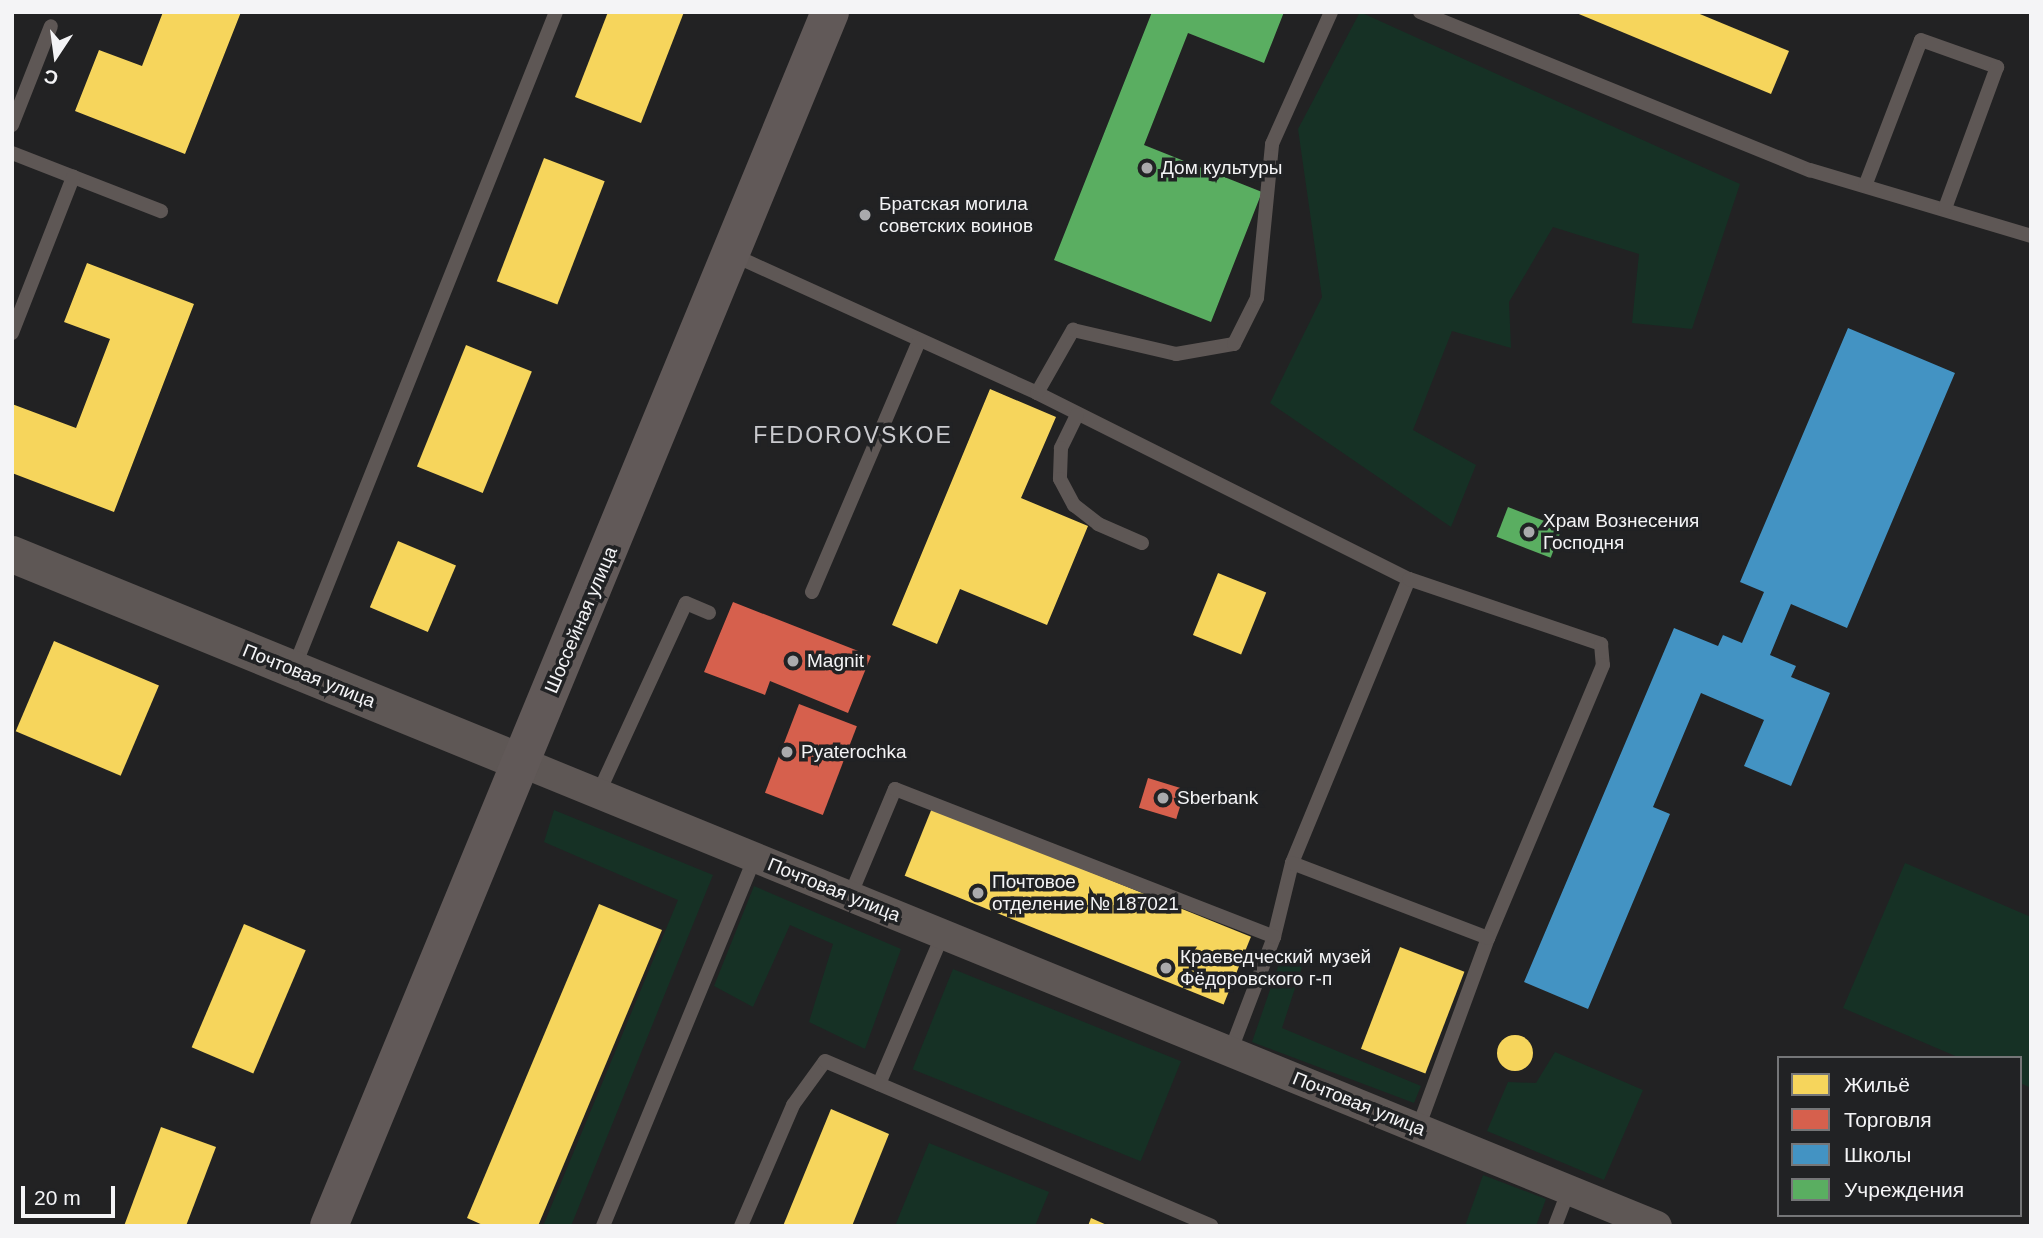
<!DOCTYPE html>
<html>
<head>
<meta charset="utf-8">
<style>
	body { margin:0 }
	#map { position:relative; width:2043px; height:1238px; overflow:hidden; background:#222223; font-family:Arial,sans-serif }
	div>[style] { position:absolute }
	.green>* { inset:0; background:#163125; transform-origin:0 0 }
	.homes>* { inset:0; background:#f6d55c; transform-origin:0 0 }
	.round { border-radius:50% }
	.shops>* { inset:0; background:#d6604d; transform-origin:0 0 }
	.schools>* { inset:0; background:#4393c3 }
	.public>* { inset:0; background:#5aae61; transform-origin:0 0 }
	.service>* { height:14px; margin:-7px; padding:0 7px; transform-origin:7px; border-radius:7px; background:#5e5755 }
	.minor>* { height:30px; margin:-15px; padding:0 15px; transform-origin:15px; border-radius:15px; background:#5e5755 }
	.tertiary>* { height:37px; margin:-18.5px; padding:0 18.5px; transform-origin:18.5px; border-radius:18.5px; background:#5e5755 }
	.secondary>* { height:38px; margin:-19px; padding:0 19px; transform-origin:19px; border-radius:19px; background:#615958 }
	.dots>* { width:19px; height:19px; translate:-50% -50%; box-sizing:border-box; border:4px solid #212224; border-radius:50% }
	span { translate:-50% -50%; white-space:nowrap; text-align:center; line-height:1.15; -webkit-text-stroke:7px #212224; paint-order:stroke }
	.poi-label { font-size:19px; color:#f4f4f6 }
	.left { translate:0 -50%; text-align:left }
	.street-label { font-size:19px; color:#f4f4f6 }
	.quarter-label { font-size:23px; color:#cacace; letter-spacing:2px }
	.frame { position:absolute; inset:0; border:14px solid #f4f4f6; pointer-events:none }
	.legend { position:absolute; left:1777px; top:1056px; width:245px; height:161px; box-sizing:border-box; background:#212224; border:2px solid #757678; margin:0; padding:9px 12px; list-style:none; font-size:21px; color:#f4f4f6 }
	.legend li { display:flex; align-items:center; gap:14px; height:35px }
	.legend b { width:35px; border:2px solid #757678 }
	.north { position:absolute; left:21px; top:21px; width:70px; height:70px; -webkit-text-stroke:5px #212224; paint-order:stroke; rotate:193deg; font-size:19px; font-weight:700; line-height:28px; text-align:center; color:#f4f4f6 }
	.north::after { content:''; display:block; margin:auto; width:24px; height:32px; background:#f4f4f6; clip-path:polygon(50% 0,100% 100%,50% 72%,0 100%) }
	.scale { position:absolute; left:21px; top:1186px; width:94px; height:32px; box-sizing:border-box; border:4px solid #f4f4f6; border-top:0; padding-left:9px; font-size:21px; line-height:24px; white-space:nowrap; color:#f4f4f6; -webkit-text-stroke:5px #212224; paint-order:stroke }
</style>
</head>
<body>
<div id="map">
	<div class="green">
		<div style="clip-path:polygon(1360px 12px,1740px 184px,1692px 329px,1632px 323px,1639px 254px,1553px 227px,1509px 302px,1511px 348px,1452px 331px,1413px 430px,1476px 465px,1451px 527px,1270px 403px,1322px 297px,1298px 129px)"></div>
		<div style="clip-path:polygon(554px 810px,713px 875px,571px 1226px,543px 1226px,678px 900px,544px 842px)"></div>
		<div style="clip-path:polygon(1905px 863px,2031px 917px,2031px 1088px,2020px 1083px,2020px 1058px,1960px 1058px,1843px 1008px)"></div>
		<div style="clip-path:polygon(754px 886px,901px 949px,865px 1049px,809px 1022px,833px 944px,790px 925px,753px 1007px,714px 986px)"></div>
		<div style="clip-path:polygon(1281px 958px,1302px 967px,1282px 1028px,1421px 1086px,1414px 1103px,1252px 1042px)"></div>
		<div style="left:953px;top:969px;width:246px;height:108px;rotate:22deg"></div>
		<div style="clip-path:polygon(1555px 1052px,1643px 1090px,1604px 1180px,1487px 1131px,1508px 1082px,1536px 1083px)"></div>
		<div style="clip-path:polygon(929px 1143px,1049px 1192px,1035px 1226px,895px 1226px)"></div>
		<div style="clip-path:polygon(1483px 1175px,1546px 1199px,1536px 1226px,1465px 1226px)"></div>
	</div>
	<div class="homes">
		<div style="clip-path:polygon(163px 12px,241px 12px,185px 154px,75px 111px,99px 50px,142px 66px)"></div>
		<div style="clip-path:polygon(608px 12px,684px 12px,641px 123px,575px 97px)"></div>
		<div style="clip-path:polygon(1574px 12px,1695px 12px,1789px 51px,1771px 94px)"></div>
		<div style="left:544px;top:158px;width:65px;height:132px;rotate:21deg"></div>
		<div style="clip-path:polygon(87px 263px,194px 304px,114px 512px,12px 473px,12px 404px,76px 428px,110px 339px,64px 322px)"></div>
		<div style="left:466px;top:345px;width:71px;height:131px;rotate:22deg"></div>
		<div style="clip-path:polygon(990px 389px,1056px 417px,1021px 498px,1088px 526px,1047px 625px,960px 589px,937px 644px,892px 625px)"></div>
		<div style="left:398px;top:541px;width:63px;height:72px;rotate:23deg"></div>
		<div style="left:1218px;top:573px;width:52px;height:67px;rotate:22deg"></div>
		<div style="left:54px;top:641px;width:114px;height:98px;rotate:23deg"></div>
		<div style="left:932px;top:808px;width:344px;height:73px;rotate:22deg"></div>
		<div style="clip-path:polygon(599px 904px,662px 930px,538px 1226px,485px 1226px,467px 1218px)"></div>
		<div style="left:244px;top:924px;width:67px;height:134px;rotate:23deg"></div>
		<div style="left:1400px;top:947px;width:69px;height:109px;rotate:21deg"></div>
		<div class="round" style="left:1497px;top:1035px;width:36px;height:36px"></div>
		<div style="clip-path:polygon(831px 1109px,889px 1134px,852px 1226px,783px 1226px)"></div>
		<div style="clip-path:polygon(161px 1127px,216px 1147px,186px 1226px,124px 1226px)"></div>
		<div style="clip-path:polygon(1091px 1218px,1109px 1226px,1088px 1226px)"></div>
	</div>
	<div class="shops">
		<div style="clip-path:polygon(733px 602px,871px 656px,848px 713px,770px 681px,765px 695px,704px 672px)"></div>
		<div style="left:799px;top:704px;width:62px;height:95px;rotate:21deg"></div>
		<div style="left:1148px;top:778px;width:39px;height:31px;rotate:17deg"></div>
	</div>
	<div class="schools">
		<div style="clip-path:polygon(1848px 328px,1955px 373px,1847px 628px,1791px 604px,1770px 655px,1796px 666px,1791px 677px,1830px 693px,1791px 786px,1744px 766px,1764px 720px,1701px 693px,1653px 807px,1670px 814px,1588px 1009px,1524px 982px,1674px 628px,1718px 646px,1723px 635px,1742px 643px,1764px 592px,1740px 582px)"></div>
	</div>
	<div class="public">
		<div style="clip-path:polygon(1152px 12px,1284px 12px,1264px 63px,1188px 33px,1144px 145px,1262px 192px,1211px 322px,1054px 260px)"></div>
		<div style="left:1508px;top:507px;width:58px;height:32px;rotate:21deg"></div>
	</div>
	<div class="service">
		<div style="left:1420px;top:12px;width:421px;rotate:22.1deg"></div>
		<div style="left:1810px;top:170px;width:231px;rotate:16.6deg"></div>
		<div style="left:12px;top:125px;width:106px;rotate:-68.5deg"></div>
		<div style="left:12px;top:153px;width:160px;rotate:21.3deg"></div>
		<div style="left:1865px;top:186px;width:156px;rotate:-69deg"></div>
		<div style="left:1921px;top:40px;width:81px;rotate:19.6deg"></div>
		<div style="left:1997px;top:67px;width:150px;rotate:110.2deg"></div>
		<div style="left:733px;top:255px;width:334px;rotate:24.4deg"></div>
		<div style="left:1037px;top:393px;width:416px;rotate:26.6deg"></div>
		<div style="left:1409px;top:579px;width:307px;rotate:112.4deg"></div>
		<div style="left:1292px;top:863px;width:76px;rotate:103.7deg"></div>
		<div style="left:1274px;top:937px;width:123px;rotate:110.9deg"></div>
		<div style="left:12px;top:333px;width:168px;rotate:-68.6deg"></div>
		<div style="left:1037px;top:393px;width:73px;rotate:-60.3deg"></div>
		<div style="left:1073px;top:330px;width:106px;rotate:13.1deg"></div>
		<div style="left:1176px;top:354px;width:59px;rotate:-9.8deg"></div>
		<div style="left:1234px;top:344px;width:51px;rotate:-63.4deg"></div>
		<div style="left:1257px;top:298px;width:155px;rotate:-84.4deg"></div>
		<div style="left:1272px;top:144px;width:145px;rotate:-65.9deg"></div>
		<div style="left:1077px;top:415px;width:37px;rotate:116deg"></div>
		<div style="left:1061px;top:448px;width:31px;rotate:92deg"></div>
		<div style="left:1060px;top:479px;width:30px;rotate:62deg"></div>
		<div style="left:1074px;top:505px;width:31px;rotate:38deg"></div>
		<div style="left:1098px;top:524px;width:48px;rotate:23.4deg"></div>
		<div style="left:1409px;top:579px;width:203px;rotate:18.7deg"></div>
		<div style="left:1601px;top:644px;width:21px;rotate:85deg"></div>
		<div style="left:1603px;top:665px;width:296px;rotate:112.8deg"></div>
		<div style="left:1488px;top:938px;width:202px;rotate:110.2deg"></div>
		<div style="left:812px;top:592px;width:273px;rotate:-66.9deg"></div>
		<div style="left:294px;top:668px;width:706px;rotate:-68.23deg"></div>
		<div style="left:598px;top:794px;width:210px;rotate:-65.3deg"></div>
		<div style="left:686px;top:603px;width:25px;rotate:23deg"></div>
		<div style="left:1292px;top:863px;width:210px;rotate:20.9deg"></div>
		<div style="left:850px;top:896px;width:116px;rotate:-67.2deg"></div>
		<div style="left:895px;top:789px;width:407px;rotate:21.3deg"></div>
		<div style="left:879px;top:1084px;width:163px;rotate:-66.9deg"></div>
		<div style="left:603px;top:1226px;width:398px;rotate:-67.6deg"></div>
		<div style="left:741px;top:1226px;width:132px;rotate:-66.7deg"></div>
		<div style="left:793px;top:1105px;width:54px;rotate:-54deg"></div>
		<div style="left:825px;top:1061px;width:420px;rotate:23.1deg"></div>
		<div style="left:1555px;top:1226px;width:39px;rotate:-69deg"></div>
	</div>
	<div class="minor">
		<div style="left:521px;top:762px;width:1227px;rotate:22.22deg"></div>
	</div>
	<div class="tertiary">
		<div style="left:12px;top:554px;width:550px;rotate:22.23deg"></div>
	</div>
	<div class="secondary">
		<div style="left:329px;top:1226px;width:1313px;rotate:-67.57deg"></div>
	</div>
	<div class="dots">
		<div style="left:1147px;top:168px;background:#aaaaac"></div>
		<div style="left:865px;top:215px;background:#aaaaac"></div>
		<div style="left:1529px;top:532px;background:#aaaaac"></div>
		<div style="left:793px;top:661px;background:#aaaaac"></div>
		<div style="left:787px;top:752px;background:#aaaaac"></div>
		<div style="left:1163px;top:798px;background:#aaaaac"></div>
		<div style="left:978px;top:893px;background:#aaaaac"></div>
		<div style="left:1166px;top:968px;background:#aaaaac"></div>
	</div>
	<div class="poi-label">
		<span class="left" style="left:1161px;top:168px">Дом культуры</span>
		<span class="left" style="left:879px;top:215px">Братская могила<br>советских воинов</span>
		<span class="left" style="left:1543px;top:532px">Храм Вознесения<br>Господня</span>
		<span class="left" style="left:807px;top:661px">Magnit</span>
		<span class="left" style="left:801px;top:752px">Pyaterochka</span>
		<span class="left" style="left:1177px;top:798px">Sberbank</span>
		<span class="left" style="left:992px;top:893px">Почтовое<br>отделение № 187021</span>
		<span class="left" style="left:1180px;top:968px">Краеведческий музей<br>Фёдоровского г-п</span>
	</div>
	<div class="street-label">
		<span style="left:581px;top:620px;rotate:-67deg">Шоссейная улица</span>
		<span style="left:309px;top:676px;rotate:22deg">Почтовая улица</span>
		<span style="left:834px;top:890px;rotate:22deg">Почтовая улица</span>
		<span style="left:1359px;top:1104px;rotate:22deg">Почтовая улица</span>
	</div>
	<div class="quarter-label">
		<span style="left:853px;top:435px">FEDOROVSKOE</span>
	</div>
	<div class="frame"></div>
	<ul class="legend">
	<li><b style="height:19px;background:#f6d55c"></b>Жильё</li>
	<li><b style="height:19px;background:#d6604d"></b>Торговля</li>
	<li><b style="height:19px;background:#4393c3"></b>Школы</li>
	<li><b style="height:19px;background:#5aae61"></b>Учреждения</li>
	</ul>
	<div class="north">С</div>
	<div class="scale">20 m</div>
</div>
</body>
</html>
